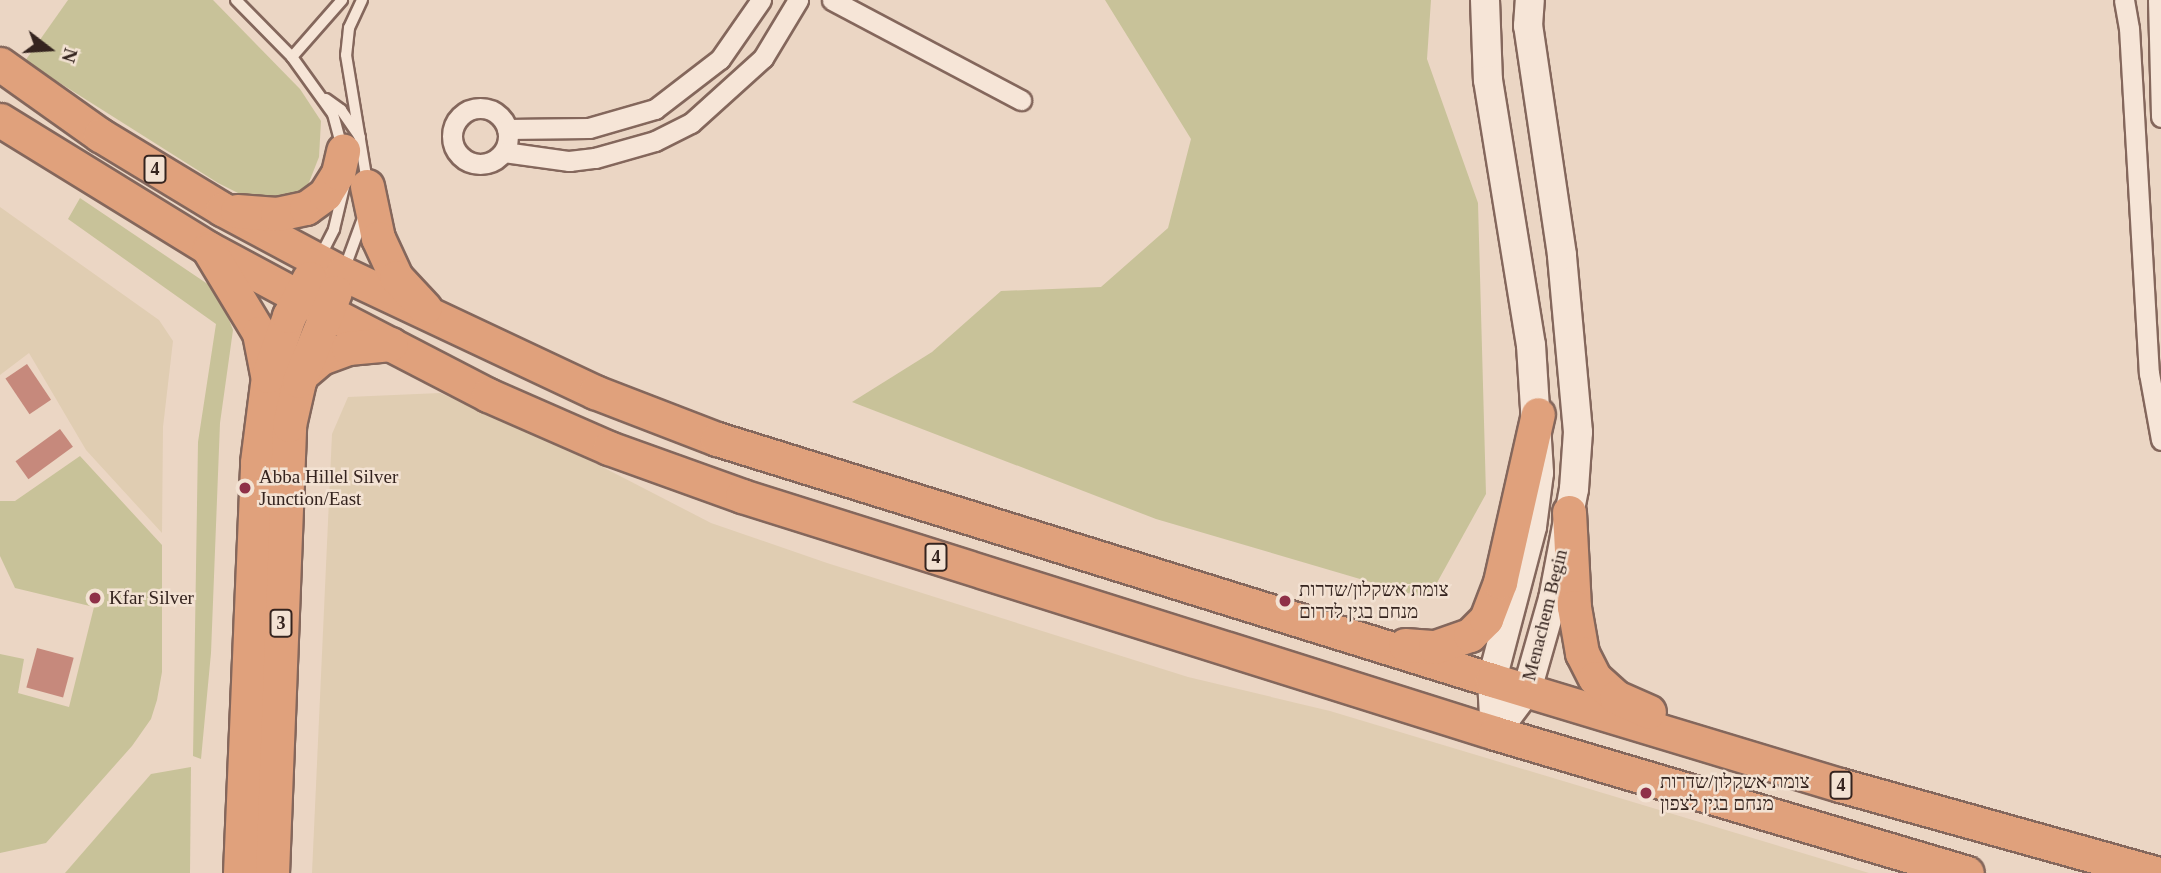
<!DOCTYPE html>
<html>
<head>
<meta charset="utf-8">
<style>
	body { margin:0 }
	#map { position:relative; width:2161px; height:873px; overflow:hidden; background:#ebd6c4; font-family:"Times New Roman",Heebo,serif }
	div>[style] { position:absolute }
	.farmland>* { inset:0; background:#e0cdb2 }
	.green>* { inset:0; background:#c8c299 }
	.building>* { inset:0; background:#c6897c; transform-origin:0 0 }
	.roads { filter:drop-shadow(2px 0 #84675c) drop-shadow(-2px 0 #84675c) drop-shadow(0 2px #84675c) drop-shadow(0 -2px #84675c) }
	.service>* { height:10px; margin:-5px; padding:0 5px; transform-origin:5px; border-radius:5px; background:#f6e5d7 }
	.minor>* { height:19px; margin:-9.5px; padding:0 9.5px; transform-origin:9.5px; border-radius:9.5px; background:#f6e5d7 }
	.minor>.ring { margin:-9.5px; padding:0; box-sizing:content-box; background:none; border:19px solid #f6e5d7; border-radius:50% }
	.secondary>* { height:28px; margin:-14px; padding:0 14px; transform-origin:14px; border-radius:14px; background:#f6e5d7 }
	.trunk>* { height:33px; margin:-16.5px; padding:0 16.5px; transform-origin:16.5px; border-radius:16.5px; background:#e0a17c }
	.dots>* { width:19px; height:19px; translate:-50% -50%; box-sizing:border-box; border:4px solid #f3e2d3; border-radius:50% }
	span { translate:-50% -50%; white-space:nowrap; text-align:center; line-height:1.15; -webkit-text-stroke:5px #f3e2d3; paint-order:stroke }
	.shield-label span { padding:2px 5px; background:#f3e2d3; border:2px solid; border-radius:5px; -webkit-text-stroke-width:0 }
	.shield-label { font-size:18px; color:#35241f; font-weight:700 }
	.poi-label { font-size:19px; color:#35241f }
	.left { translate:0 -50%; text-align:left }
	.street-label { font-size:19px; color:#35241f }
	.north { position:absolute; left:14px; top:14px; width:70px; height:70px; -webkit-text-stroke:5px #f3e2d3; paint-order:stroke; rotate:107deg; font-size:19px; font-weight:700; line-height:28px; text-align:center; color:#35241f }
	.north::after { content:''; display:block; margin:auto; width:24px; height:32px; background:#35241f; clip-path:polygon(50% 0,100% 100%,50% 72%,0 100%) }
</style>
</head>
<body>
<div id="map">
	<div class="farmland">
		<div style="clip-path:polygon(0 207px,159px 320px,173px 341px,163px 427px,162px 533px,86px 450px,29px 353px,0 375px)"></div>
		<div style="clip-path:polygon(440px 393px,556px 443px,711px 523px,827px 563px,1188px 677px,1330px 711px,1869px 873px,312px 873px,332px 434px,348px 397px)"></div>
	</div>
	<div class="green">
		<div style="clip-path:polygon(68px 0,213px 0,300px 89px,321px 121px,319px 157px,306px 190px,297px 200px,256px 202px,218px 183px,25px 61px)"></div>
		<div style="clip-path:polygon(1105px 0,1431px 0,1427px 59px,1478px 203px,1486px 494px,1428px 599px,1156px 519px,852px 402px,932px 352px,1001px 291px,1101px 287px,1168px 228px,1191px 139px)"></div>
		<div style="clip-path:polygon(80px 198px,218px 291px,233px 330px,220px 423px,211px 653px,201px 759px,193px 756px,198px 442px,216px 324px,68px 219px)"></div>
		<div style="clip-path:polygon(80px 456px,162px 545px,162px 672px,157px 700px,151px 719px,132px 746px,46px 843px,0 853px,0 654px,24px 659px,18px 693px,69px 707px,94px 607px,15px 588px,0 556px,0 501px,15px 501px)"></div>
		<div style="clip-path:polygon(191px 767px,190px 873px,65px 873px,151px 774px)"></div>
	</div>
	<div class="building">
		<div style="left:27px;top:364px;width:43px;height:26px;rotate:56deg"></div>
		<div style="left:60px;top:429px;width:22px;height:55px;rotate:54deg"></div>
		<div style="left:37px;top:648px;width:38px;height:41px;rotate:15deg"></div>
	</div>
	<div class="roads">
		<div class="service">
			<div style="left:236px;top:0;width:80px;rotate:45.5deg"></div>
			<div style="left:292px;top:57px;width:70px;rotate:54.3deg"></div>
			<div style="left:333px;top:114px;width:34px;rotate:75deg"></div>
			<div style="left:362px;top:0;width:31px;rotate:115deg"></div>
			<div style="left:349px;top:28px;width:27px;rotate:96deg"></div>
			<div style="left:346px;top:55px;width:129px;rotate:80.6deg"></div>
			<div style="left:292px;top:57px;width:76px;rotate:-48.7deg"></div>
			<div style="left:326px;top:99px;width:19px;rotate:36deg"></div>
			<div style="left:341px;top:110px;width:33px;rotate:55deg"></div>
			<div style="left:321px;top:255px;width:29px;rotate:-63deg"></div>
			<div style="left:334px;top:229px;width:43px;rotate:-76.6deg"></div>
			<div style="left:344px;top:270px;width:55px;rotate:-69.9deg"></div>
		</div>
		<div class="minor">
			<div style="left:832px;top:0;width:214px;rotate:27.9deg"></div>
			<div style="left:2124px;top:0;width:28px;rotate:80deg"></div>
			<div style="left:2129px;top:28px;width:346px;rotate:86.7deg"></div>
			<div style="left:2149px;top:373px;width:68px;rotate:79.8deg"></div>
			<div style="left:2158px;top:0;width:117px;rotate:88.5deg"></div>
			<div class="ring" style="left:452px;top:108px;width:37px;height:37px"></div>
			<div style="left:507px;top:129px;width:82px;rotate:-0.7deg"></div>
			<div style="left:589px;top:128px;width:69px;rotate:-16.1deg"></div>
			<div style="left:655px;top:109px;width:82px;rotate:-37.6deg"></div>
			<div style="left:720px;top:59px;width:72px;rotate:-55.2deg"></div>
			<div style="left:504px;top:152px;width:66px;rotate:7.9deg"></div>
			<div style="left:569px;top:161px;width:26px;rotate:-7deg"></div>
			<div style="left:595px;top:158px;width:62px;rotate:-15.8deg"></div>
			<div style="left:655px;top:141px;width:40px;rotate:-26.6deg"></div>
			<div style="left:691px;top:123px;width:97px;rotate:-42.1deg"></div>
			<div style="left:763px;top:58px;width:68px;rotate:-58.9deg"></div>
		</div>
		<div class="secondary">
			<div style="left:1485px;top:0;width:80px;rotate:87.9deg"></div>
			<div style="left:1488px;top:80px;width:268px;rotate:80.8deg"></div>
			<div style="left:1531px;top:345px;width:128px;rotate:86.4deg"></div>
			<div style="left:1539px;top:473px;width:54px;rotate:97.4deg"></div>
			<div style="left:1532px;top:527px;width:158px;rotate:104.7deg"></div>
			<div style="left:1492px;top:680px;width:53px;rotate:86.8deg"></div>
			<div style="left:1495px;top:733px;width:54px;rotate:-53.3deg"></div>
			<div style="left:1527px;top:690px;width:95px;rotate:-74.1deg"></div>
			<div style="left:1553px;top:599px;width:112px;rotate:-79.2deg"></div>
			<div style="left:1574px;top:489px;width:57px;rotate:-86deg"></div>
			<div style="left:1578px;top:432px;width:178px;rotate:-95.2deg"></div>
			<div style="left:1562px;top:255px;width:232px;rotate:-98.4deg"></div>
			<div style="left:1528px;top:26px;width:26px;rotate:-86deg"></div>
		</div>
		<div class="trunk">
			<div style="left:0;top:64px;width:123px;rotate:35.4deg"></div>
			<div style="left:100px;top:135px;width:143px;rotate:31.2deg"></div>
			<div style="left:222px;top:209px;width:136px;rotate:28.1deg"></div>
			<div style="left:342px;top:273px;width:280px;rotate:25.2deg"></div>
			<div style="left:595px;top:392px;width:131px;rotate:21.1deg"></div>
			<div style="left:717px;top:439px;width:812px;rotate:17.27deg"></div>
			<div style="left:1492px;top:680px;width:363px;rotate:16.8deg"></div>
			<div style="left:1840px;top:785px;width:328px;rotate:15.6deg"></div>
			<div style="left:0;top:120px;width:244px;rotate:31.6deg"></div>
			<div style="left:208px;top:248px;width:103px;rotate:28.3deg"></div>
			<div style="left:299px;top:297px;width:213px;rotate:27.4deg"></div>
			<div style="left:488px;top:395px;width:132px;rotate:23.7deg"></div>
			<div style="left:609px;top:448px;width:141px;rotate:19.8deg"></div>
			<div style="left:742px;top:496px;width:789px;rotate:17.47deg"></div>
			<div style="left:1495px;top:733px;width:492px;rotate:16.5deg"></div>
			<div style="left:367px;top:186px;width:53px;rotate:78.1deg"></div>
			<div style="left:378px;top:238px;width:43px;rotate:65.2deg"></div>
			<div style="left:396px;top:277px;width:42px;rotate:46.9deg"></div>
			<div style="left:237px;top:211px;width:40px;rotate:4.3deg"></div>
			<div style="left:277px;top:214px;width:30px;rotate:-12deg"></div>
			<div style="left:306px;top:208px;width:24px;rotate:-36deg"></div>
			<div style="left:325px;top:194px;width:25px;rotate:-58deg"></div>
			<div style="left:338px;top:173px;width:23px;rotate:-77deg"></div>
			<div style="left:209px;top:250px;width:97px;rotate:58.9deg"></div>
			<div style="left:259px;top:333px;width:42px;rotate:79deg"></div>
			<div style="left:302px;top:374px;width:25px;rotate:-40deg"></div>
			<div style="left:321px;top:358px;width:29px;rotate:-20deg"></div>
			<div style="left:348px;top:348px;width:43px;rotate:-5.3deg"></div>
			<div style="left:1569px;top:512px;width:95px;rotate:87deg"></div>
			<div style="left:1574px;top:607px;width:47px;rotate:80.1deg"></div>
			<div style="left:1582px;top:653px;width:28px;rotate:63deg"></div>
			<div style="left:1595px;top:678px;width:28px;rotate:42deg"></div>
			<div style="left:1616px;top:697px;width:36px;rotate:24deg"></div>
			<div style="left:1405px;top:645px;width:30px;rotate:4deg"></div>
			<div style="left:1435px;top:647px;width:37px;rotate:-19deg"></div>
			<div style="left:1470px;top:635px;width:23px;rotate:-45deg"></div>
			<div style="left:1486px;top:619px;width:40px;rotate:-69deg"></div>
			<div style="left:1500px;top:582px;width:172px;rotate:-77.3deg"></div>
			<div style="left:240px;top:873px;width:411px;rotate:-87.6deg"></div>
			<div style="left:257px;top:462px;width:87px;rotate:-82.7deg"></div>
			<div style="left:268px;top:376px;width:64px;rotate:-70.7deg"></div>
			<div style="left:289px;top:316px;width:43px;rotate:-62.2deg"></div>
			<div style="left:272px;top:873px;width:448px;rotate:-87.8deg"></div>
			<div style="left:289px;top:425px;width:45px;rotate:-77.2deg"></div>
			<div style="left:299px;top:381px;width:96px;rotate:-68deg"></div>
		</div>
	</div>
	<div class="dots">
		<div style="left:245px;top:488px;background:#8f3048"></div>
		<div style="left:95px;top:598px;background:#8f3048"></div>
		<div style="left:1285px;top:601px;background:#8f3048"></div>
		<div style="left:1646px;top:793px;background:#8f3048"></div>
	</div>
	<div class="shield-label">
		<span style="left:155px;top:169px">4</span>
		<span style="left:936px;top:557px">4</span>
		<span style="left:281px;top:623px">3</span>
		<span style="left:1841px;top:785px">4</span>
	</div>
	<div class="poi-label">
		<span class="left" style="left:259px;top:488px">Abba Hillel Silver<br>Junction/East</span>
		<span class="left" style="left:1299px;top:601px">צומת אשקלון/שדרות<br>מנחם בגין לדרום</span>
		<span class="left" style="left:109px;top:598px">Kfar Silver</span>
		<span class="left" style="left:1660px;top:793px">צומת אשקלון/שדרות<br>מנחם בגין לצפון</span>
	</div>
	<div class="street-label">
		<span style="left:1545px;top:615px;rotate:-76deg">Menachem Begin</span>
	</div>
	<div class="north">N</div>
</div>
</body>
</html>
